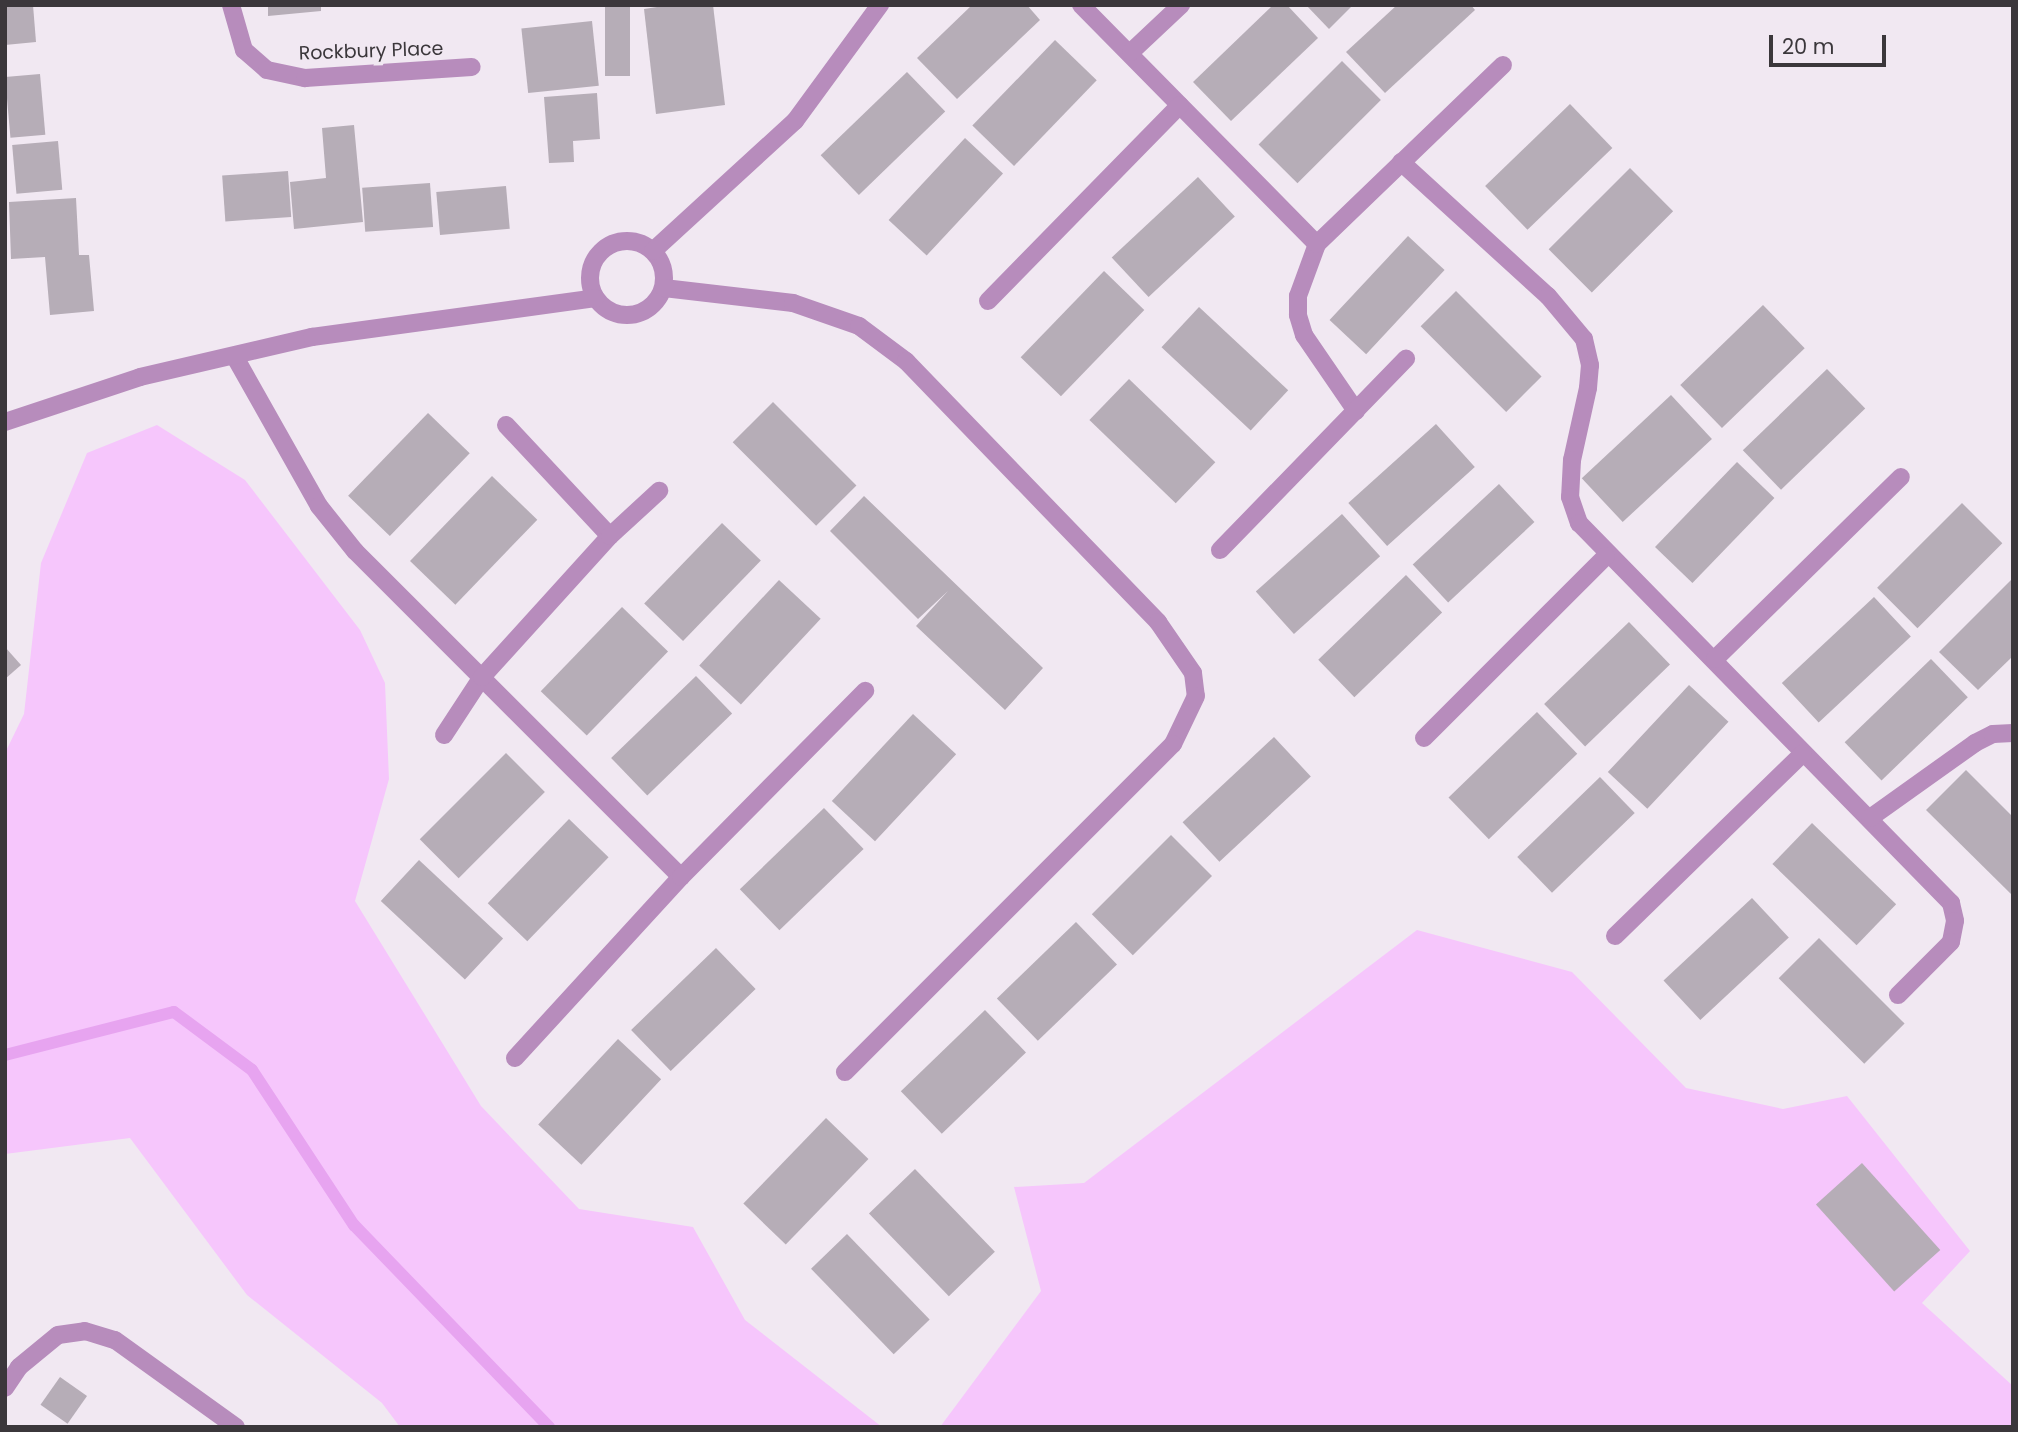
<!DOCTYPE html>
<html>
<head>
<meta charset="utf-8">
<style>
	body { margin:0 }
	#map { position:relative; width:2018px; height:1432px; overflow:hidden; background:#f1e8f2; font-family:Poppins,sans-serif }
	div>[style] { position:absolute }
	.green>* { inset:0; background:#f6c6fc }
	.stream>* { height:12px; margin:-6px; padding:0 6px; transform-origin:6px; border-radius:6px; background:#e7a4f0 }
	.building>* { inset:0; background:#b6adb7; transform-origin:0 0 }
	.minor>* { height:18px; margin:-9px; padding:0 9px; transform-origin:9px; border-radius:9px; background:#b78cbc }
	.minor>.ring { margin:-9px; padding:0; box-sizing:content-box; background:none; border:18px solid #b78cbc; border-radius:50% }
	span { translate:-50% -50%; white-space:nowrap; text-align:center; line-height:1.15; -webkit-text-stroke:7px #f1e8f2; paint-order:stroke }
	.street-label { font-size:19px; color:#3b373b }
	.frame { position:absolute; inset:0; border:7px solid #3b373b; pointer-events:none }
	.scale { position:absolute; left:1769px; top:35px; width:117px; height:32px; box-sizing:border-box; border:4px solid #3b373b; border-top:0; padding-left:9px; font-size:21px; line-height:24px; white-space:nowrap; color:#3b373b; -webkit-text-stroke:5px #f1e8f2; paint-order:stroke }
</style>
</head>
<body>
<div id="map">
	<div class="green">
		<div style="clip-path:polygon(157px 425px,245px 480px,360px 630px,385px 683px,389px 779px,355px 901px,481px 1106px,579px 1209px,693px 1227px,745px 1320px,882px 1427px,400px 1427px,382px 1403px,247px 1295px,130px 1138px,5px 1154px,5px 753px,24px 714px,41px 563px,87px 453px)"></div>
		<div style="clip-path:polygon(1417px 930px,1572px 972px,1686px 1088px,1783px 1109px,1847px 1096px,1970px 1251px,1922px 1303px,2013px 1386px,2013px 1427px,940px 1427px,1041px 1291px,1014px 1187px,1084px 1183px)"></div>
	</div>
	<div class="stream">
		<div style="left:5px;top:1055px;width:174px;rotate:-14.3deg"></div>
		<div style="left:174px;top:1012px;width:97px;rotate:36.6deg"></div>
		<div style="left:252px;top:1070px;width:186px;rotate:56.7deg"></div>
		<div style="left:354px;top:1225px;width:281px;rotate:46deg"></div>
	</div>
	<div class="building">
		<div style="clip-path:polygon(5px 5px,33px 5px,36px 42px,5px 45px)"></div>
		<div style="clip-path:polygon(268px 5px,321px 5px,321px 11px,268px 16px)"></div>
		<div style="left:605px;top:5px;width:25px;height:71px"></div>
		<div style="clip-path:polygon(670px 5px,713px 5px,725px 105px,656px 114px,644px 9px)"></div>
		<div style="clip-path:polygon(972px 5px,1027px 5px,1040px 20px,957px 99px,917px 58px)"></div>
		<div style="clip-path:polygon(1273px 5px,1287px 5px,1318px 38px,1231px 121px,1193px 82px)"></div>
		<div style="clip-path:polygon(1306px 5px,1353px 5px,1329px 29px)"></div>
		<div style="clip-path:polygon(1397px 5px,1471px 5px,1475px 10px,1385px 93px,1346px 52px)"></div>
		<div style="left:592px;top:21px;width:65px;height:71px;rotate:84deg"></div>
		<div style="left:1055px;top:40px;width:58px;height:119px;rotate:44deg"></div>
		<div style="left:1342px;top:61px;width:55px;height:118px;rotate:45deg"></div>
		<div style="left:907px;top:72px;width:55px;height:120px;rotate:46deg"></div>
		<div style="left:40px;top:74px;width:61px;height:35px;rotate:85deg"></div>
		<div style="clip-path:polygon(597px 93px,600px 139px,573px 141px,574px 162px,549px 163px,544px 97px)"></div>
		<div style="left:1570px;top:104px;width:61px;height:118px;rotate:46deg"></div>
		<div style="clip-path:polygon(354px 125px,363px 222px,294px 229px,290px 182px,326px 178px,322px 128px)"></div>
		<div style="left:965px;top:138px;width:52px;height:112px;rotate:43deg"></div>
		<div style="left:58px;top:141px;width:49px;height:46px;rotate:85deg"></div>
		<div style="left:1630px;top:168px;width:61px;height:115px;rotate:45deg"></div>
		<div style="left:288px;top:171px;width:46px;height:66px;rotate:86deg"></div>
		<div style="left:1198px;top:177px;width:54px;height:118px;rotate:47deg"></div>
		<div style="left:430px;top:183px;width:44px;height:68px;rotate:86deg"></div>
		<div style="left:506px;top:186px;width:43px;height:70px;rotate:85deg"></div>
		<div style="clip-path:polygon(76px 198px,79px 255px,89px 255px,94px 311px,50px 315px,45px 257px,11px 259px,9px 202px)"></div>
		<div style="left:1408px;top:236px;width:50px;height:115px;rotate:43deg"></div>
		<div style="left:1104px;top:271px;width:56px;height:120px;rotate:44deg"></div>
		<div style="left:1456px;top:291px;width:121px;height:50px;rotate:45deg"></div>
		<div style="left:1763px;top:305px;width:60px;height:115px;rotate:46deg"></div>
		<div style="left:1199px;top:307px;width:122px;height:55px;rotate:43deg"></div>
		<div style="left:1827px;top:369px;width:55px;height:117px;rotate:46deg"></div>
		<div style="left:1129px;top:379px;width:120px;height:57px;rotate:44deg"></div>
		<div style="left:1671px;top:395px;width:60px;height:122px;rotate:47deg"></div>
		<div style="left:773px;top:402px;width:118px;height:57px;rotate:45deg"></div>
		<div style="left:428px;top:413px;width:58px;height:115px;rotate:44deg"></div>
		<div style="left:1436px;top:424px;width:58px;height:118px;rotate:48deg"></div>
		<div style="left:1737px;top:462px;width:52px;height:118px;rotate:44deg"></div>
		<div style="left:492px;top:476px;width:63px;height:118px;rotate:44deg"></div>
		<div style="left:1499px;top:484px;width:52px;height:118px;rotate:47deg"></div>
		<div style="clip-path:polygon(864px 496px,1043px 668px,1005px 710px,916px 626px,948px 591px,918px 619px,830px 531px)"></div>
		<div style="left:1962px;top:503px;width:57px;height:120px;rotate:45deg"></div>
		<div style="left:1342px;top:514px;width:57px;height:116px;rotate:48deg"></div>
		<div style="left:722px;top:523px;width:54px;height:112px;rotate:44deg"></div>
		<div style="left:1406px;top:575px;width:52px;height:122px;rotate:46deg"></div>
		<div style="clip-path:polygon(2013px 578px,2013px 656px,1978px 690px,1939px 652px)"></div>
		<div style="left:779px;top:580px;width:57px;height:117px;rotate:43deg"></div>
		<div style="left:1874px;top:597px;width:54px;height:126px;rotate:47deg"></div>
		<div style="left:622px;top:607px;width:64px;height:117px;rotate:44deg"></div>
		<div style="left:1629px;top:622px;width:59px;height:118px;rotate:46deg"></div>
		<div style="clip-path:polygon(5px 647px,21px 665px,5px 679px)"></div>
		<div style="left:1931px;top:659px;width:53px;height:120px;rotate:46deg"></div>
		<div style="left:696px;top:676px;width:52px;height:118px;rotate:46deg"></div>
		<div style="left:1689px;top:685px;width:54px;height:119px;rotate:43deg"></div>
		<div style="left:1537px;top:712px;width:58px;height:123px;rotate:46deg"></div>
		<div style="left:913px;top:714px;width:59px;height:119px;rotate:43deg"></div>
		<div style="left:1274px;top:737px;width:54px;height:125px;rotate:47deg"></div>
		<div style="left:506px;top:753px;width:55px;height:122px;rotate:45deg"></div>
		<div style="clip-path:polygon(1966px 770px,2013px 817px,2013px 896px,1926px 810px)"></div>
		<div style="left:1600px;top:777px;width:50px;height:115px;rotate:46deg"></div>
		<div style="left:824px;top:808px;width:57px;height:117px;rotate:46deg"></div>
		<div style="left:569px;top:819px;width:55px;height:117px;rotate:44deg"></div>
		<div style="left:1812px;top:823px;width:117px;height:57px;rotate:44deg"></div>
		<div style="left:1171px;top:835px;width:58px;height:112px;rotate:45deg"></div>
		<div style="left:419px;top:860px;width:115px;height:56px;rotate:43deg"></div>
		<div style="left:1752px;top:898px;width:54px;height:121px;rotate:47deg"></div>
		<div style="left:1076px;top:922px;width:59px;height:110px;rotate:46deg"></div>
		<div style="left:1819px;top:938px;width:121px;height:57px;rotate:45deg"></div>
		<div style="left:716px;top:948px;width:57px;height:118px;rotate:46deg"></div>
		<div style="left:985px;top:1010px;width:59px;height:117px;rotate:46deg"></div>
		<div style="left:618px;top:1039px;width:59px;height:117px;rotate:43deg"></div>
		<div style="left:826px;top:1118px;width:59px;height:119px;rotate:44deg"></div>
		<div style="left:1862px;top:1163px;width:117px;height:62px;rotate:48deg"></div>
		<div style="left:915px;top:1169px;width:115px;height:64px;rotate:46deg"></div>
		<div style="left:847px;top:1234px;width:119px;height:50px;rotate:46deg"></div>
		<div style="left:60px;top:1377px;width:33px;height:34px;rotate:35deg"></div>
	</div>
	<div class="minor">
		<div style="left:231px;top:5px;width:47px;rotate:73.9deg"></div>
		<div style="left:244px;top:50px;width:30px;rotate:41deg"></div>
		<div style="left:267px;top:70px;width:39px;rotate:12deg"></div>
		<div style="left:305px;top:78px;width:167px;rotate:-3.8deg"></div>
		<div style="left:1081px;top:5px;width:336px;rotate:45.4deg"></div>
		<div style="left:1131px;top:52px;width:69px;rotate:-43.2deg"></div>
		<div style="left:1401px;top:162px;width:199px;rotate:42.4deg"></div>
		<div style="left:1548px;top:296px;width:56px;rotate:50.1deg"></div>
		<div style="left:1584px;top:339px;width:27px;rotate:77deg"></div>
		<div style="left:1590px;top:365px;width:23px;rotate:95deg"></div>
		<div style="left:1588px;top:388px;width:74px;rotate:102.5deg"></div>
		<div style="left:1572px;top:460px;width:37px;rotate:93deg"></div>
		<div style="left:1570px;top:497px;width:28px;rotate:71deg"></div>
		<div style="left:1579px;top:523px;width:532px;rotate:45.61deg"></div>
		<div style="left:1951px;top:903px;width:18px;rotate:77deg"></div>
		<div style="left:1955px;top:921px;width:21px;rotate:101deg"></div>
		<div style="left:1951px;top:942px;width:75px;rotate:135deg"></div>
		<div class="ring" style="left:590px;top:241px;width:56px;height:56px"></div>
		<div style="left:653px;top:251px;width:193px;rotate:-42.5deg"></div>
		<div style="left:795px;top:121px;width:144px;rotate:-53.8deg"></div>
		<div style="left:664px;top:288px;width:130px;rotate:6.6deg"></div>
		<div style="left:793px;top:303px;width:70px;rotate:19.2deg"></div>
		<div style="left:859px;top:326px;width:59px;rotate:36.7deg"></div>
		<div style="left:906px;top:361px;width:363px;rotate:46deg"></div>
		<div style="left:1158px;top:622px;width:62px;rotate:55.5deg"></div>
		<div style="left:1193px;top:673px;width:23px;rotate:83deg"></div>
		<div style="left:1196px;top:696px;width:53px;rotate:115.6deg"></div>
		<div style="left:1173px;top:744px;width:464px;rotate:135deg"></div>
		<div style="left:988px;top:301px;width:274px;rotate:-45.6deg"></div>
		<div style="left:235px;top:357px;width:171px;rotate:60.6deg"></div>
		<div style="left:319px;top:506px;width:58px;rotate:51.3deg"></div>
		<div style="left:355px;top:551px;width:461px;rotate:45deg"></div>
		<div style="left:1356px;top:411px;width:92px;rotate:-124.4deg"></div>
		<div style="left:1304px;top:335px;width:21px;rotate:-107deg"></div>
		<div style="left:1298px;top:315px;width:19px;rotate:-90deg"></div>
		<div style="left:1298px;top:296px;width:55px;rotate:-69.9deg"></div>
		<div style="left:1317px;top:244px;width:258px;rotate:-43.9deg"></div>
		<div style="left:5px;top:422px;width:142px;rotate:-18.4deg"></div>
		<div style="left:140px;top:377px;width:177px;rotate:-13.1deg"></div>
		<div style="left:312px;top:337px;width:286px;rotate:-7.8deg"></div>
		<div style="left:506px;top:425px;width:152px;rotate:46.9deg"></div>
		<div style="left:1220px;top:550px;width:267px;rotate:-45.8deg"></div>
		<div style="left:1715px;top:659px;width:260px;rotate:-44.4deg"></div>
		<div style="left:444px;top:735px;width:69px;rotate:-56.8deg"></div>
		<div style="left:482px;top:677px;width:190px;rotate:-47.8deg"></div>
		<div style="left:610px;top:536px;width:67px;rotate:-42.6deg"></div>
		<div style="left:1424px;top:738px;width:257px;rotate:-45deg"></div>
		<div style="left:1870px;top:818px;width:129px;rotate:-35.5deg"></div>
		<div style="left:1975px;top:743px;width:20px;rotate:-27deg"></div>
		<div style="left:1993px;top:734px;width:20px;rotate:-3deg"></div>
		<div style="left:1615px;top:936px;width:262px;rotate:-44.2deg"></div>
		<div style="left:515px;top:1058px;width:246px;rotate:-47.5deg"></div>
		<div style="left:681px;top:877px;width:262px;rotate:-45.3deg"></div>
		<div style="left:5px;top:1388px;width:25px;rotate:-56deg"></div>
		<div style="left:19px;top:1367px;width:50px;rotate:-39.4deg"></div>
		<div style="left:58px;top:1335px;width:27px;rotate:-8deg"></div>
		<div style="left:85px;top:1331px;width:31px;rotate:17deg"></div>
		<div style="left:115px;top:1340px;width:149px;rotate:35.7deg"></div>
	</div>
	<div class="street-label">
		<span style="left:371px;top:51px;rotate:-2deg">Rockbury Place</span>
	</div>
	<div class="frame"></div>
	<div class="scale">20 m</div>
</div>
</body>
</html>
